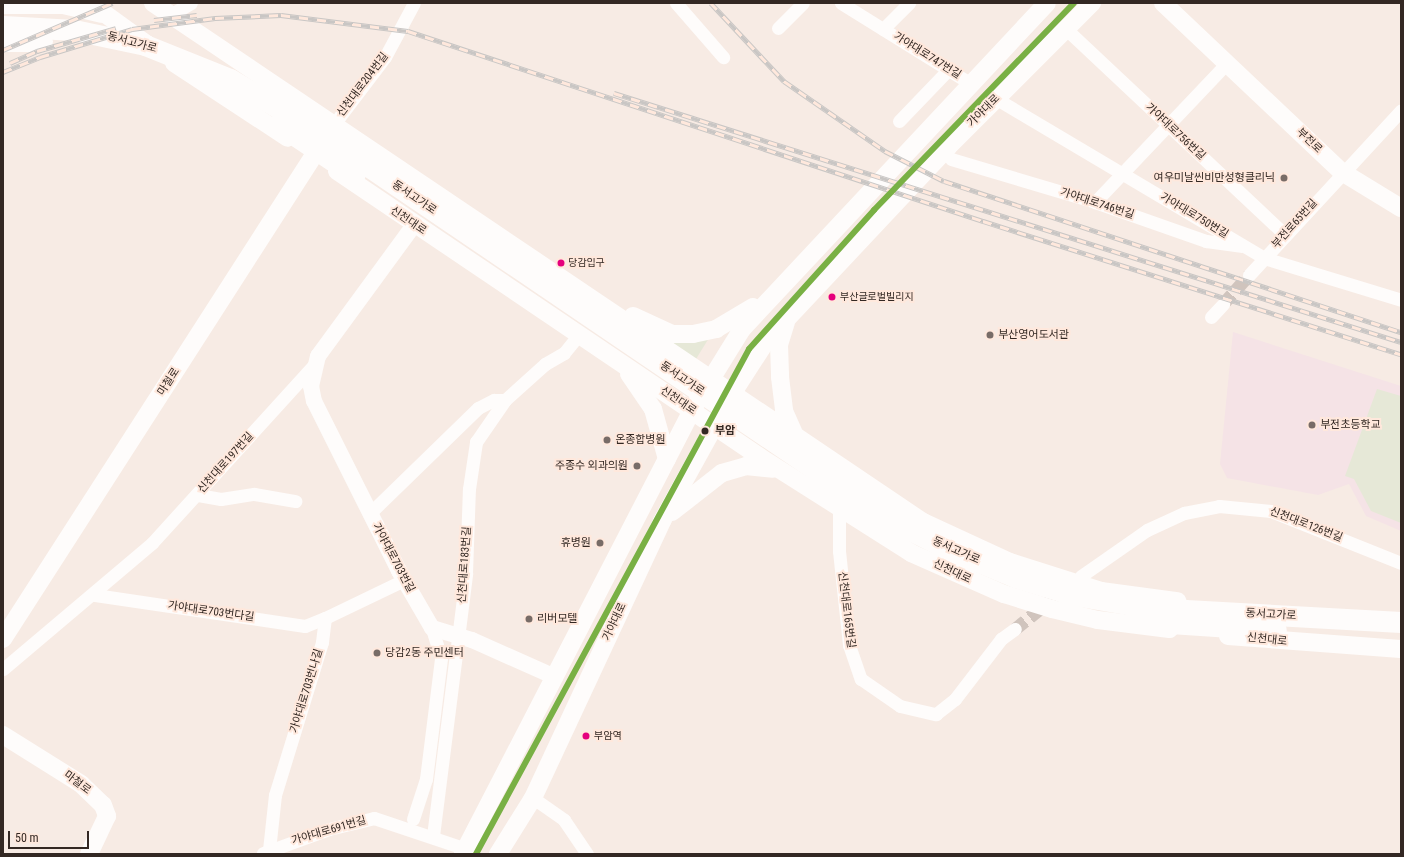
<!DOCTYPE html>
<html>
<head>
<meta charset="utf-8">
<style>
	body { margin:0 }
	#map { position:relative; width:1404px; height:857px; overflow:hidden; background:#f7ebe4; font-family:"Roboto Condensed","Noto Sans KR",sans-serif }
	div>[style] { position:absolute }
	.education>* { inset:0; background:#f5e3e6 }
	.green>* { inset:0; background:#e6e8d7 }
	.minor-tunnel>* { height:13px; margin-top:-6.5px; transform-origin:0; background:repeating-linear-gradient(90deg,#d0c4bd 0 13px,transparent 0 19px) }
	.minor>* { height:13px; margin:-6.5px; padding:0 6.5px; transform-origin:6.5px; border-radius:6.5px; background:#fefcfb }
	.tertiary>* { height:16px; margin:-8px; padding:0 8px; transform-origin:8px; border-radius:8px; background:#fefcfb }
	.secondary>* { height:18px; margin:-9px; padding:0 9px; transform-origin:9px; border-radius:9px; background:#fefcfb }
	.trunk>* { height:21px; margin:-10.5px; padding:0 10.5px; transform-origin:10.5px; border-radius:10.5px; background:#fefcfb }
	.rail>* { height:4.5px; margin-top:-2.25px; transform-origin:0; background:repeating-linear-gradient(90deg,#ffe8dc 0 9px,#c9c6c4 0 18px); box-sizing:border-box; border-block:1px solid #c9c6c4 }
	.metro-1>* { height:6px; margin:-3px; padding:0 3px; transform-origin:3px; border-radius:3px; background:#79b044 }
	.dots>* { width:11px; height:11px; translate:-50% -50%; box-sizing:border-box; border:2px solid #ffe8dc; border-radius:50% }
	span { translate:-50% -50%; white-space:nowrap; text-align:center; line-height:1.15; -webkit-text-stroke:4px #ffe8dc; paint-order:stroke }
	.bus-label { font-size:10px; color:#332823 }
	.left { translate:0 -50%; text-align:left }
	.street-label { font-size:11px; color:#332823 }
	.poi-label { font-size:11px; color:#332823 }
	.right { translate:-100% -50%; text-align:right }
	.stop-label { font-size:11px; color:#332823; font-weight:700 }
	.frame { position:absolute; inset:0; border:4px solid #332823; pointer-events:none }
	.scale { position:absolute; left:8px; top:831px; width:81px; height:18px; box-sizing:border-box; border:2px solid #332823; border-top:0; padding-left:5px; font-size:12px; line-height:14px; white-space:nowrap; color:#332823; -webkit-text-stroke:3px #ffe8dc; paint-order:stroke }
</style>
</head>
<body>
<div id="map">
	<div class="education">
		<div style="clip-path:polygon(1233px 332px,1401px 386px,1401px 531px,1366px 516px,1349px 484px,1318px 495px,1227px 478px,1220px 464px)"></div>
	</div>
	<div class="green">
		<div style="clip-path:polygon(709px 338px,696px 359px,664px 341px)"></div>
		<div style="clip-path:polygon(1377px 389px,1401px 396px,1401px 523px,1371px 511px,1354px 479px,1345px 476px)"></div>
	</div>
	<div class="minor-tunnel">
		<div style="left:1223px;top:304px;width:39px;rotate:-48deg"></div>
		<div style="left:1015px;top:629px;width:65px;rotate:-38.8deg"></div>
	</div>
	<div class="minor">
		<div style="left:676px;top:3px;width:72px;rotate:49deg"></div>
		<div style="left:841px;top:3px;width:153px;rotate:31.9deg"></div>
		<div style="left:170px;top:15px;width:24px;rotate:-30deg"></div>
		<div style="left:778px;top:28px;width:35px;rotate:-45deg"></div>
		<div style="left:883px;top:29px;width:37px;rotate:-45deg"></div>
		<div style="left:1066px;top:29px;width:301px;rotate:43.2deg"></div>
		<div style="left:1000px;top:101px;width:307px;rotate:30.7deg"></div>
		<div style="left:1264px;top:258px;width:143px;rotate:17deg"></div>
		<div style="left:899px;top:121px;width:71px;rotate:-46.1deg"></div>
		<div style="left:334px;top:124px;width:84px;rotate:-52.7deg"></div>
		<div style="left:385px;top:57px;width:61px;rotate:-61.8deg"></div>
		<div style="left:951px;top:159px;width:150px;rotate:16.6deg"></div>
		<div style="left:1095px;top:202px;width:118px;rotate:19.4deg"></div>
		<div style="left:1206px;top:241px;width:35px;rotate:8deg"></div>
		<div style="left:1095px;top:202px;width:192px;rotate:-46.5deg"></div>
		<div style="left:1249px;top:275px;width:224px;rotate:-47.3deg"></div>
		<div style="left:1211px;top:317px;width:18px;rotate:-47deg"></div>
		<div style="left:198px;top:495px;width:23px;rotate:10deg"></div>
		<div style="left:221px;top:499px;width:33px;rotate:-9deg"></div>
		<div style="left:254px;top:494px;width:42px;rotate:9.7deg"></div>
		<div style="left:839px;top:507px;width:44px;rotate:90deg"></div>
		<div style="left:839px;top:551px;width:95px;rotate:83.9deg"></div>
		<div style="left:849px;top:645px;width:36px;rotate:71deg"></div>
		<div style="left:861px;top:679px;width:47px;rotate:34.7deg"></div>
		<div style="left:900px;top:706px;width:37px;rotate:13deg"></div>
		<div style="left:936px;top:714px;width:24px;rotate:-38deg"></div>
		<div style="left:955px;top:699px;width:76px;rotate:-52.5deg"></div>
		<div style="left:1001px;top:639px;width:17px;rotate:-36deg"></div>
		<div style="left:369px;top:514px;width:152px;rotate:-44.2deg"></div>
		<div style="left:478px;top:408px;width:18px;rotate:-27deg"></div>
		<div style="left:494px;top:400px;width:11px"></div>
		<div style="left:1081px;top:576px;width:80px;rotate:-34.9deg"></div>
		<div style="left:1147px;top:530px;width:41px;rotate:-24.7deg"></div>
		<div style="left:1184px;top:513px;width:36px;rotate:-11deg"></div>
		<div style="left:1219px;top:506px;width:52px;rotate:5.5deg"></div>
		<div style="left:1271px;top:511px;width:140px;rotate:21.8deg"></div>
		<div style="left:95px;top:595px;width:212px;rotate:8.4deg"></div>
		<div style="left:305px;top:626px;width:22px;rotate:-22deg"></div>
		<div style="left:3px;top:669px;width:195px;rotate:-40.2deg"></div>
		<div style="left:152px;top:543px;width:241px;rotate:-47.7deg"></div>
		<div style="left:533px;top:798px;width:38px;rotate:35deg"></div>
		<div style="left:564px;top:820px;width:41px;rotate:55.9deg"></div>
		<div style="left:413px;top:819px;width:42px;rotate:-72deg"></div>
		<div style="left:426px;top:779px;width:122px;rotate:-82.9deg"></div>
		<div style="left:441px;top:658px;width:31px;rotate:-107deg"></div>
		<div style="left:433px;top:836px;width:265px;rotate:-82.8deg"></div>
		<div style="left:466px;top:573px;width:84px;rotate:-88deg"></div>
		<div style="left:469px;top:489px;width:48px;rotate:-81.5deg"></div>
		<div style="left:476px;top:442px;width:51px;rotate:-55.4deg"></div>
		<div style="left:505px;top:400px;width:54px;rotate:-42deg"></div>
		<div style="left:545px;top:364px;width:22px;rotate:-30deg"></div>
		<div style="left:564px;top:353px;width:22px;rotate:-51deg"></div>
		<div style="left:269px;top:850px;width:55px;rotate:-83.8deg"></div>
		<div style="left:275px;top:795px;width:160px;rotate:-72.9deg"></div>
		<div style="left:322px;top:642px;width:24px;rotate:-83deg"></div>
		<div style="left:325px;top:618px;width:88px;rotate:-25.7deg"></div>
		<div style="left:263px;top:853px;width:70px;rotate:-20deg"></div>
		<div style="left:329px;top:829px;width:46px;rotate:-13.7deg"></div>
		<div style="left:374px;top:818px;width:97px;rotate:18.6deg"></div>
	</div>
	<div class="tertiary">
		<div style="left:414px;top:225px;width:162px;rotate:126.2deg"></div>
		<div style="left:318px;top:356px;width:31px;rotate:103deg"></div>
		<div style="left:311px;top:386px;width:15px;rotate:79deg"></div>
		<div style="left:314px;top:401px;width:190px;rotate:63.4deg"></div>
		<div style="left:399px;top:571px;width:66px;rotate:59.9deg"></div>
		<div style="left:432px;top:628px;width:42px;rotate:16.7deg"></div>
		<div style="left:472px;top:640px;width:91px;rotate:24deg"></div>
	</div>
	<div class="secondary">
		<div style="left:90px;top:3px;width:72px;rotate:35.9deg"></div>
		<div style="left:153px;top:3px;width:929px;rotate:33.98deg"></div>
		<div style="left:923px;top:522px;width:96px;rotate:24.7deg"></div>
		<div style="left:1010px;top:562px;width:96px;rotate:17.7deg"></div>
		<div style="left:1101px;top:591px;width:77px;rotate:7.5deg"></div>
		<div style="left:1163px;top:3px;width:246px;rotate:43.4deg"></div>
		<div style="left:1342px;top:172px;width:69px;rotate:31.4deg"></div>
		<div style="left:3px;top:5px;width:60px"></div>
		<div style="left:63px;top:5px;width:39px;rotate:13deg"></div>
		<div style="left:174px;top:63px;width:136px;rotate:33.3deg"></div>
		<div style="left:337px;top:171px;width:511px;rotate:34.06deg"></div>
		<div style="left:760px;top:457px;width:179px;rotate:32.4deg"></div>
		<div style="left:911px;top:553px;width:102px;rotate:23.8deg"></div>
		<div style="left:1004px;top:594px;width:50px;rotate:17.4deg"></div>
		<div style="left:1052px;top:609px;width:47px;rotate:13.4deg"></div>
		<div style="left:1098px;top:620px;width:72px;rotate:7.2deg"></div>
		<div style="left:633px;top:316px;width:43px;rotate:24.8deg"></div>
		<div style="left:672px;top:334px;width:21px"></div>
		<div style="left:693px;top:334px;width:24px;rotate:-12deg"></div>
		<div style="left:716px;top:329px;width:43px;rotate:-30.7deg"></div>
		<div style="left:786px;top:322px;width:24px;rotate:107deg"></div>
		<div style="left:779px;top:345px;width:32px;rotate:88deg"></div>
		<div style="left:780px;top:377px;width:34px;rotate:83deg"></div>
		<div style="left:784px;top:411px;width:30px;rotate:66deg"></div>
		<div style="left:629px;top:374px;width:42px;rotate:55.6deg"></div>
		<div style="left:653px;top:409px;width:52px;rotate:74.4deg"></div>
		<div style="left:672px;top:512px;width:63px;rotate:-38deg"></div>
		<div style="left:722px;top:473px;width:25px;rotate:-16deg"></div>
		<div style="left:746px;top:466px;width:27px;rotate:6deg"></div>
		<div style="left:1228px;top:636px;width:173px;rotate:4.3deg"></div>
		<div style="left:3px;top:639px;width:596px;rotate:-57.27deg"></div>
		<div style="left:3px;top:735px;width:92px;rotate:32.1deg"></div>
		<div style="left:81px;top:784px;width:30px;rotate:44deg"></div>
		<div style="left:103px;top:805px;width:12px;rotate:70deg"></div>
		<div style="left:107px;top:816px;width:42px;rotate:115.3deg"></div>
		<div style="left:463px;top:854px;width:500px;rotate:-62.7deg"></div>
		<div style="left:692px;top:410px;width:95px;rotate:-58.3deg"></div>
		<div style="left:742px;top:329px;width:446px;rotate:-46.9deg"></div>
		<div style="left:498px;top:854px;width:66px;rotate:-58deg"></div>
		<div style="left:533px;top:798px;width:306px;rotate:-65deg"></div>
		<div style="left:662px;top:521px;width:145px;rotate:-61.1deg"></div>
		<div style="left:732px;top:394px;width:64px;rotate:-57.1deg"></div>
		<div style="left:767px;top:340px;width:265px;rotate:-46.8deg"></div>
		<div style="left:948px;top:147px;width:204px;rotate:-45deg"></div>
	</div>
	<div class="trunk">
		<div style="left:3px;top:26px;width:71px;rotate:3.2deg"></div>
		<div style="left:74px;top:30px;width:73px;rotate:11.9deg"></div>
		<div style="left:145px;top:45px;width:92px;rotate:21.8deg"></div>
		<div style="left:230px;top:79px;width:99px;rotate:31deg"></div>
		<div style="left:315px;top:130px;width:632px;rotate:34.17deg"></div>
		<div style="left:838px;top:485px;width:69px;rotate:33.2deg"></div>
		<div style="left:896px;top:523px;width:58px;rotate:26.6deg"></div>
		<div style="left:948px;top:549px;width:73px;rotate:22.7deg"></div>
		<div style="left:1015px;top:577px;width:62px;rotate:17deg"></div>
		<div style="left:1074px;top:595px;width:77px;rotate:9.7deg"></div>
		<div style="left:1150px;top:608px;width:251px;rotate:3.2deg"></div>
		<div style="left:3px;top:41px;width:39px"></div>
		<div style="left:278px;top:124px;width:92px;rotate:33.9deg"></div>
		<div style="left:1155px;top:622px;width:121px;rotate:3.8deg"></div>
	</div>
	<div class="rail">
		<div style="left:711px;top:3px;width:107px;rotate:46.9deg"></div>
		<div style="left:784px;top:81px;width:123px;rotate:34.7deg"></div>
		<div style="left:885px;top:151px;width:66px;rotate:27deg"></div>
		<div style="left:944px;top:181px;width:481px;rotate:18.3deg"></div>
		<div style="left:154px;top:20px;width:43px;rotate:-6.6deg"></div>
		<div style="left:3px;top:50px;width:119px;rotate:-23.3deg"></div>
		<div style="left:10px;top:63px;width:30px;rotate:-24deg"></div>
		<div style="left:37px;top:51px;width:82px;rotate:-16.2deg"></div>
		<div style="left:3px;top:72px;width:40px;rotate:-22deg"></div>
		<div style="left:40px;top:57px;width:96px;rotate:-16.9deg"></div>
		<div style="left:132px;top:29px;width:84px;rotate:-7.5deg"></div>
		<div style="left:215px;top:18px;width:66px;rotate:-2.6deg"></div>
		<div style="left:281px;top:15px;width:128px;rotate:7.2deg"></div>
		<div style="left:408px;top:31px;width:606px;rotate:18.29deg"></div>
		<div style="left:983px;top:221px;width:439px;rotate:17.7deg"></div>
		<div style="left:614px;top:93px;width:825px;rotate:17.56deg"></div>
	</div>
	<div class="metro-1">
		<div style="left:476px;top:854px;width:574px;rotate:-61.6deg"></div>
		<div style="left:749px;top:349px;width:187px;rotate:-48deg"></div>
		<div style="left:874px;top:210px;width:288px;rotate:-46deg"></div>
	</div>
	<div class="dots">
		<div style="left:1284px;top:178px;background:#786c67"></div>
		<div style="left:561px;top:263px;background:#e5007d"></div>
		<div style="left:832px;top:297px;background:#e5007d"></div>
		<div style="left:990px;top:335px;background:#786c67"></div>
		<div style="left:1312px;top:425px;background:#786c67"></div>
		<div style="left:705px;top:431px;background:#332823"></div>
		<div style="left:607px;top:440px;background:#786c67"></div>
		<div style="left:637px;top:466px;background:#786c67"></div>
		<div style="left:600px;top:543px;background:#786c67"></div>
		<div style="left:529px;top:619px;background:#786c67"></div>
		<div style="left:377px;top:653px;background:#786c67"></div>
		<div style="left:586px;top:736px;background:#e5007d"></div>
	</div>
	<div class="bus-label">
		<span class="left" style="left:568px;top:263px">당감입구</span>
		<span class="left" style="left:840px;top:297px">부산글로벌빌리지</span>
		<span class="left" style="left:594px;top:736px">부암역</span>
	</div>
	<div class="street-label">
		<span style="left:132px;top:43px;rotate:15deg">동서고가로</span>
		<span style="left:927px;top:56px;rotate:32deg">가야대로747번길</span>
		<span style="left:363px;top:85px;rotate:-53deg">신천대로204번길</span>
		<span style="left:984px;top:111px;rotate:-45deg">가야대로</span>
		<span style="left:1175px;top:132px;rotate:43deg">가야대로756번길</span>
		<span style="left:1309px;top:141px;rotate:44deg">부전로</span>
		<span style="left:414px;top:198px;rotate:34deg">동서고가로</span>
		<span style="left:1097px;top:204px;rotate:18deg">가야대로746번길</span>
		<span style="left:1194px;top:216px;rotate:31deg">가야대로750번길</span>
		<span style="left:408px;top:221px;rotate:34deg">신천대로</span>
		<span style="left:1295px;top:224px;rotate:-48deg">부전로65번길</span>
		<span style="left:682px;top:379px;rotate:34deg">동서고가로</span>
		<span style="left:169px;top:382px;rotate:-57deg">마철로</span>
		<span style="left:678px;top:401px;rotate:34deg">신천대로</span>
		<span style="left:226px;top:463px;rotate:-48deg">신천대로197번길</span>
		<span style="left:1306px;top:525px;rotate:21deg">신천대로126번길</span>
		<span style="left:956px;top:551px;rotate:24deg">동서고가로</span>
		<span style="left:393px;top:558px;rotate:62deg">가야대로703번길</span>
		<span style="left:465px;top:565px;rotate:-86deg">신천대로183번길</span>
		<span style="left:952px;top:572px;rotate:25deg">신천대로</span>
		<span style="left:846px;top:610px;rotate:83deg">신천대로165번길</span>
		<span style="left:211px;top:612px;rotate:8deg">가야대로703번다길</span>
		<span style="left:1271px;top:615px;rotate:3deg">동서고가로</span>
		<span style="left:615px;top:622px;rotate:-65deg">가야대로</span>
		<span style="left:1267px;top:640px;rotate:6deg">신천대로</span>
		<span style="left:307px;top:691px;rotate:-73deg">가야대로703번나길</span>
		<span style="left:77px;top:783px;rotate:37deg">마철로</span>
		<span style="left:329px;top:831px;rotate:-16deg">가야대로691번길</span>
	</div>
	<div class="poi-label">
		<span class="right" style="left:1275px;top:178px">여우미날씬비만성형클리닉</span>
		<span class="left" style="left:998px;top:335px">부산영어도서관</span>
		<span class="left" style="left:1320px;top:425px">부전초등학교</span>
		<span class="left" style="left:615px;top:440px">온종합병원</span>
		<span class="right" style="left:628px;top:466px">주종수 외과의원</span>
		<span class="right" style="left:591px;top:543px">휴병원</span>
		<span class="left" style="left:537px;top:619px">리버모텔</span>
		<span class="left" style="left:385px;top:653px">당감2동 주민센터</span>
	</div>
	<div class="stop-label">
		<span class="left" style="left:715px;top:431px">부암</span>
	</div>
	<div class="frame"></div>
	<div class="scale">50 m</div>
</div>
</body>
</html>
